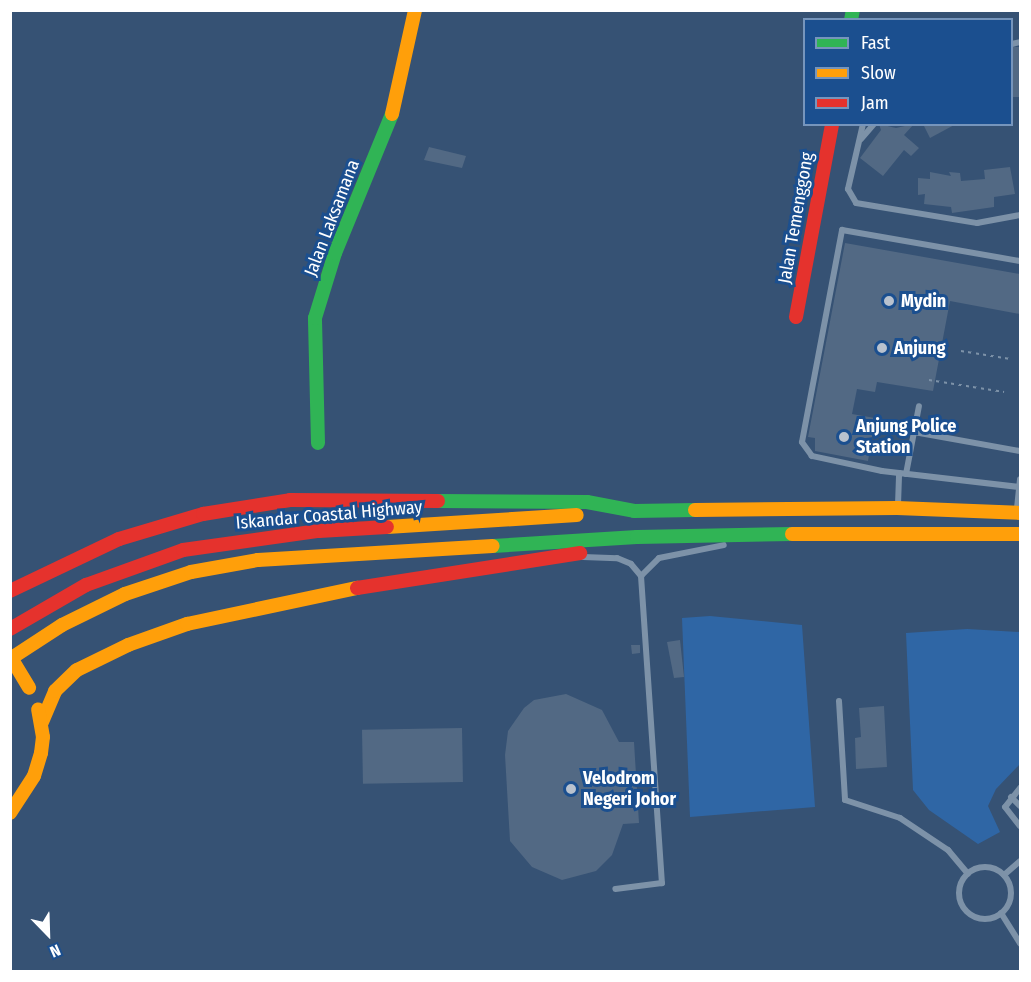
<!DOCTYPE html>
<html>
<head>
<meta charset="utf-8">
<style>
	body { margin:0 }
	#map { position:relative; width:1031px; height:982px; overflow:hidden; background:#365274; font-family:"Fira Sans Condensed",sans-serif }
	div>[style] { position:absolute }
	.green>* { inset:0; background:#2f66a5 }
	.building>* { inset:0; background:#526984; transform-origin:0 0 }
	.path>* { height:1.5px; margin-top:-0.75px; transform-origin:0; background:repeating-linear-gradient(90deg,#7d92a8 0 3px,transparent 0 7.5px) }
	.lane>* { height:6px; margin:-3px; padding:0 3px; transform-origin:3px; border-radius:3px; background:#7d92a8 }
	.lane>.ring { margin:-3px; padding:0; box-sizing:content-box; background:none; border:6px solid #7d92a8; border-radius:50% }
	.fast>* { height:14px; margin:-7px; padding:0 7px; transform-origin:7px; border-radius:7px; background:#30b455 }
	.slow>* { height:14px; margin:-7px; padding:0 7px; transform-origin:7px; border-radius:7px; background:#ff9f0a }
	.jam>* { height:14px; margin:-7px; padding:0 7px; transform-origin:7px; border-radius:7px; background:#e5322d }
	.slow-bridge>* { height:14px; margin:-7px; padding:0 7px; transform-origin:7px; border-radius:7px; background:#ff9f0a }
	.dots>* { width:16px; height:16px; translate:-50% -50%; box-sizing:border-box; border:3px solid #1b4f8f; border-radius:50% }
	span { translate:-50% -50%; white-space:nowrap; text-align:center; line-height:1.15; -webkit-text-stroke:6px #1b4f8f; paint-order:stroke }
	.street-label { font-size:18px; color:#fff }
	.poi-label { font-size:18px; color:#fff; font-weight:700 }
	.left { translate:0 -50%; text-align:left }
	.frame { position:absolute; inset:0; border:12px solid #fff; pointer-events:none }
	.legend { position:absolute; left:803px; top:18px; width:210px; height:108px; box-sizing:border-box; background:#1b4f8f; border:2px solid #7695bc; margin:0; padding:8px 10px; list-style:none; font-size:18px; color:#fff }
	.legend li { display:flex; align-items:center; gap:12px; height:30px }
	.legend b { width:30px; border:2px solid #7695bc }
	.north { position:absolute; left:18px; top:904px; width:60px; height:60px; -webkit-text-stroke:4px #1b4f8f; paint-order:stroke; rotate:157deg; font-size:16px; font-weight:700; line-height:24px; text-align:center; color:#fff }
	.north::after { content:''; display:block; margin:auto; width:21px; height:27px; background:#fff; clip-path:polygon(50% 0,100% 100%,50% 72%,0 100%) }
</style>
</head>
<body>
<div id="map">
	<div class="green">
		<div style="clip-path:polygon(710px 616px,802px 625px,815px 807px,690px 817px,682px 618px)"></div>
		<div style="clip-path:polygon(967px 629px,1020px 632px,1020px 764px,996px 789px,988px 806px,1000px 832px,978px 844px,929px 810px,913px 790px,906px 633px)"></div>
	</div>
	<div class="building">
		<div style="left:1020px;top:47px;width:50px;height:9px;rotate:90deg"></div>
		<div style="clip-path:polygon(879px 124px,896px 128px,914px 124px,904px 135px,919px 148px,911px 156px,904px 150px,883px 176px,860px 158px,881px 130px)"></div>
		<div style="clip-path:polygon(923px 124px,956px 124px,930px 138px)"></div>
		<div style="clip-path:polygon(429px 147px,466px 156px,462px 168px,424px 160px)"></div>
		<div style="clip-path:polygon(1010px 167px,1015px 194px,994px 197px,994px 207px,952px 213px,951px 207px,924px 204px,925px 194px,918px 195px,918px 178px,930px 179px,930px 172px,951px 176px,949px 172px,960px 173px,961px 181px,985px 179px,984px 170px)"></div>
		<div style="clip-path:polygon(845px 243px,1020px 274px,1020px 314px,950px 301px,933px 391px,877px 382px,875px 392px,857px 389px,852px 414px,875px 418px,868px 461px,815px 451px,815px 438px,808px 437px)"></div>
		<div style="clip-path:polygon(680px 640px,684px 677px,674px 678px,667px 642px)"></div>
		<div style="clip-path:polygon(631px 645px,640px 645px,640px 653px,632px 654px)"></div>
		<div style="clip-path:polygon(566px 694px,602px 710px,619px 742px,634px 742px,639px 823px,623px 824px,612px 855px,596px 871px,562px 880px,532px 867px,510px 841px,505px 755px,508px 731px,524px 708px,534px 700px)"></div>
		<div style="clip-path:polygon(884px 706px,887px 767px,856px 769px,855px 738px,861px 737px,859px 708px)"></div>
		<div style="left:462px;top:728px;width:54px;height:100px;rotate:89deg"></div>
	</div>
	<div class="path">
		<div style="left:961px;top:351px;width:50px;rotate:9.3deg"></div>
		<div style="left:929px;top:380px;width:76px;rotate:9.1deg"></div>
	</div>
	<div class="lane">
		<div style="left:1012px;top:44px;width:8px;rotate:-14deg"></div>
		<div style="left:863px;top:124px;width:67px;rotate:103deg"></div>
		<div style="left:848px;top:189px;width:16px;rotate:60deg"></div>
		<div style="left:856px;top:203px;width:123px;rotate:9.4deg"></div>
		<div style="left:977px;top:223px;width:44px;rotate:-10.5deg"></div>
		<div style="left:861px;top:139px;width:20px;rotate:-49deg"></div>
		<div style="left:914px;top:432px;width:108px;rotate:10.2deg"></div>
		<div style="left:906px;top:474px;width:69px;rotate:-79.2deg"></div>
		<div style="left:1019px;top:487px;width:138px;rotate:-173.3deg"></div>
		<div style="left:882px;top:471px;width:72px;rotate:-167.9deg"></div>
		<div style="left:812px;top:456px;width:17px;rotate:-126deg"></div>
		<div style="left:802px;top:442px;width:216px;rotate:-79.3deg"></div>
		<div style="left:842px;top:230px;width:181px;rotate:9.9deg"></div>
		<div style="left:898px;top:505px;width:32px;rotate:-88deg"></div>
		<div style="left:1017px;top:508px;width:29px;rotate:-84deg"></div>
		<div style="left:583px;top:557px;width:34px;rotate:2deg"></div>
		<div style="left:617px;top:558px;width:15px;rotate:23deg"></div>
		<div style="left:631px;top:564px;width:16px;rotate:50deg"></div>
		<div style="left:641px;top:576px;width:308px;rotate:86.1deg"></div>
		<div style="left:662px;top:883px;width:47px;rotate:172.7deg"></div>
		<div style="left:641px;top:576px;width:25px;rotate:-45deg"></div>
		<div style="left:659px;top:558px;width:66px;rotate:-11.3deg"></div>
		<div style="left:839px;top:701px;width:99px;rotate:86.5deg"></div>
		<div style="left:845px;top:800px;width:58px;rotate:18.1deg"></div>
		<div style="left:900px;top:818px;width:58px;rotate:33.7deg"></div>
		<div style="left:948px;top:850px;width:31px;rotate:50deg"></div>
		<div style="left:1020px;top:788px;width:24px;rotate:128deg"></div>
		<div style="left:1005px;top:807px;width:24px;rotate:52deg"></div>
		<div style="left:1011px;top:797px;width:13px;rotate:45deg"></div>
		<div class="ring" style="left:959px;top:867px;width:46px;height:46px"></div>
		<div style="left:1004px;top:875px;width:21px;rotate:-41deg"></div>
		<div style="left:1001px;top:913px;width:36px;rotate:58deg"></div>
	</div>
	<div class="fast">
		<div style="left:851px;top:20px;width:10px;rotate:-79deg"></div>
		<div style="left:318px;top:443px;width:125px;rotate:-91.4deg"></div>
		<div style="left:315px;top:318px;width:68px;rotate:-72.9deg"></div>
		<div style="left:335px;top:253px;width:150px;rotate:-67.7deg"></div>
		<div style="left:438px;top:501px;width:149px;rotate:0.4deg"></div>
		<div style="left:587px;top:502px;width:48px;rotate:10.8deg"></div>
		<div style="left:634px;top:511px;width:61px;rotate:-0.9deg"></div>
		<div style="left:493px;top:546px;width:144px;rotate:-3.6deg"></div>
		<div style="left:637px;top:537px;width:155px;rotate:-1.1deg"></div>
	</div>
	<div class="slow">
		<div style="left:392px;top:114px;width:107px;rotate:-77.5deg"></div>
		<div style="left:695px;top:510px;width:202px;rotate:-0.6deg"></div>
		<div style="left:897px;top:508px;width:123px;rotate:2.3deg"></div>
		<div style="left:387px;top:527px;width:190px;rotate:-3.6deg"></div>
		<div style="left:792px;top:534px;width:228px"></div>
		<div style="left:10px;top:659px;width:62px;rotate:-33.2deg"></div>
		<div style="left:62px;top:625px;width:70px;rotate:-26.2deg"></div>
		<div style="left:125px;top:594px;width:70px;rotate:-18.4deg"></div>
		<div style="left:191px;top:572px;width:68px;rotate:-10.2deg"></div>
		<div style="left:258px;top:560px;width:235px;rotate:-3.4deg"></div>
		<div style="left:42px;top:722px;width:34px;rotate:-67deg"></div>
		<div style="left:55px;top:691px;width:30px;rotate:-44deg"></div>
		<div style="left:77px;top:670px;width:57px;rotate:-26.1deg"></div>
		<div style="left:128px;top:645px;width:63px;rotate:-19.6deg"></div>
		<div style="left:187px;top:624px;width:174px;rotate:-12deg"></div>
		<div style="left:10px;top:813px;width:44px;rotate:-57deg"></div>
		<div style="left:34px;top:776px;width:24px;rotate:-73deg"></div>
		<div style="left:41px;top:753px;width:16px;rotate:-83deg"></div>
		<div style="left:43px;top:737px;width:28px;rotate:-100deg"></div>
	</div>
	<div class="jam">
		<div style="left:796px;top:317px;width:196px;rotate:-79.4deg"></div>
		<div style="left:357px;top:588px;width:226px;rotate:-8.9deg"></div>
		<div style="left:10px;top:591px;width:121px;rotate:-25.5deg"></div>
		<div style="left:119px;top:539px;width:88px;rotate:-16.6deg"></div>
		<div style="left:203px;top:514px;width:88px;rotate:-9.1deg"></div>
		<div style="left:290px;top:500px;width:148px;rotate:0.4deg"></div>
		<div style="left:10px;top:629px;width:88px;rotate:-30.1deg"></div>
		<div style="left:86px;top:585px;width:103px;rotate:-19.8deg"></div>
		<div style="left:183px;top:550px;width:137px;rotate:-8deg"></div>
		<div style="left:319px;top:531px;width:68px;rotate:-3.4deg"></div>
	</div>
	<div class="slow-bridge">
		<div style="left:10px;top:656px;width:37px;rotate:59deg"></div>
	</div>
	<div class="dots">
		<div style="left:889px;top:301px;background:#b9c2ce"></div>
		<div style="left:882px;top:348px;background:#b9c2ce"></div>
		<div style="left:844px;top:437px;background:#b9c2ce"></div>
		<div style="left:571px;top:789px;background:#b9c2ce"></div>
	</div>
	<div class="street-label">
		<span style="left:332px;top:218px;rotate:-69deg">Jalan Laksamana</span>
		<span style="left:796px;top:218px;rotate:-80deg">Jalan Temenggong</span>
		<span style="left:329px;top:515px;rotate:-5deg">Iskandar Coastal Highway</span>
	</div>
	<div class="poi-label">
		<span class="left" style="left:901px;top:301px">Mydin</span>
		<span class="left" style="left:894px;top:348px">Anjung</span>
		<span class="left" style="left:856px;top:437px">Anjung Police<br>Station</span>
		<span class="left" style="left:583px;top:789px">Velodrom<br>Negeri Johor</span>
	</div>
	<div class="frame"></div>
	<ul class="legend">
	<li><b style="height:8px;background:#30b455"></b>Fast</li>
	<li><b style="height:8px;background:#ff9f0a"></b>Slow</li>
	<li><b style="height:8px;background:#e5322d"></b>Jam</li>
	</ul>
	<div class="north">N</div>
</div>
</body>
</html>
